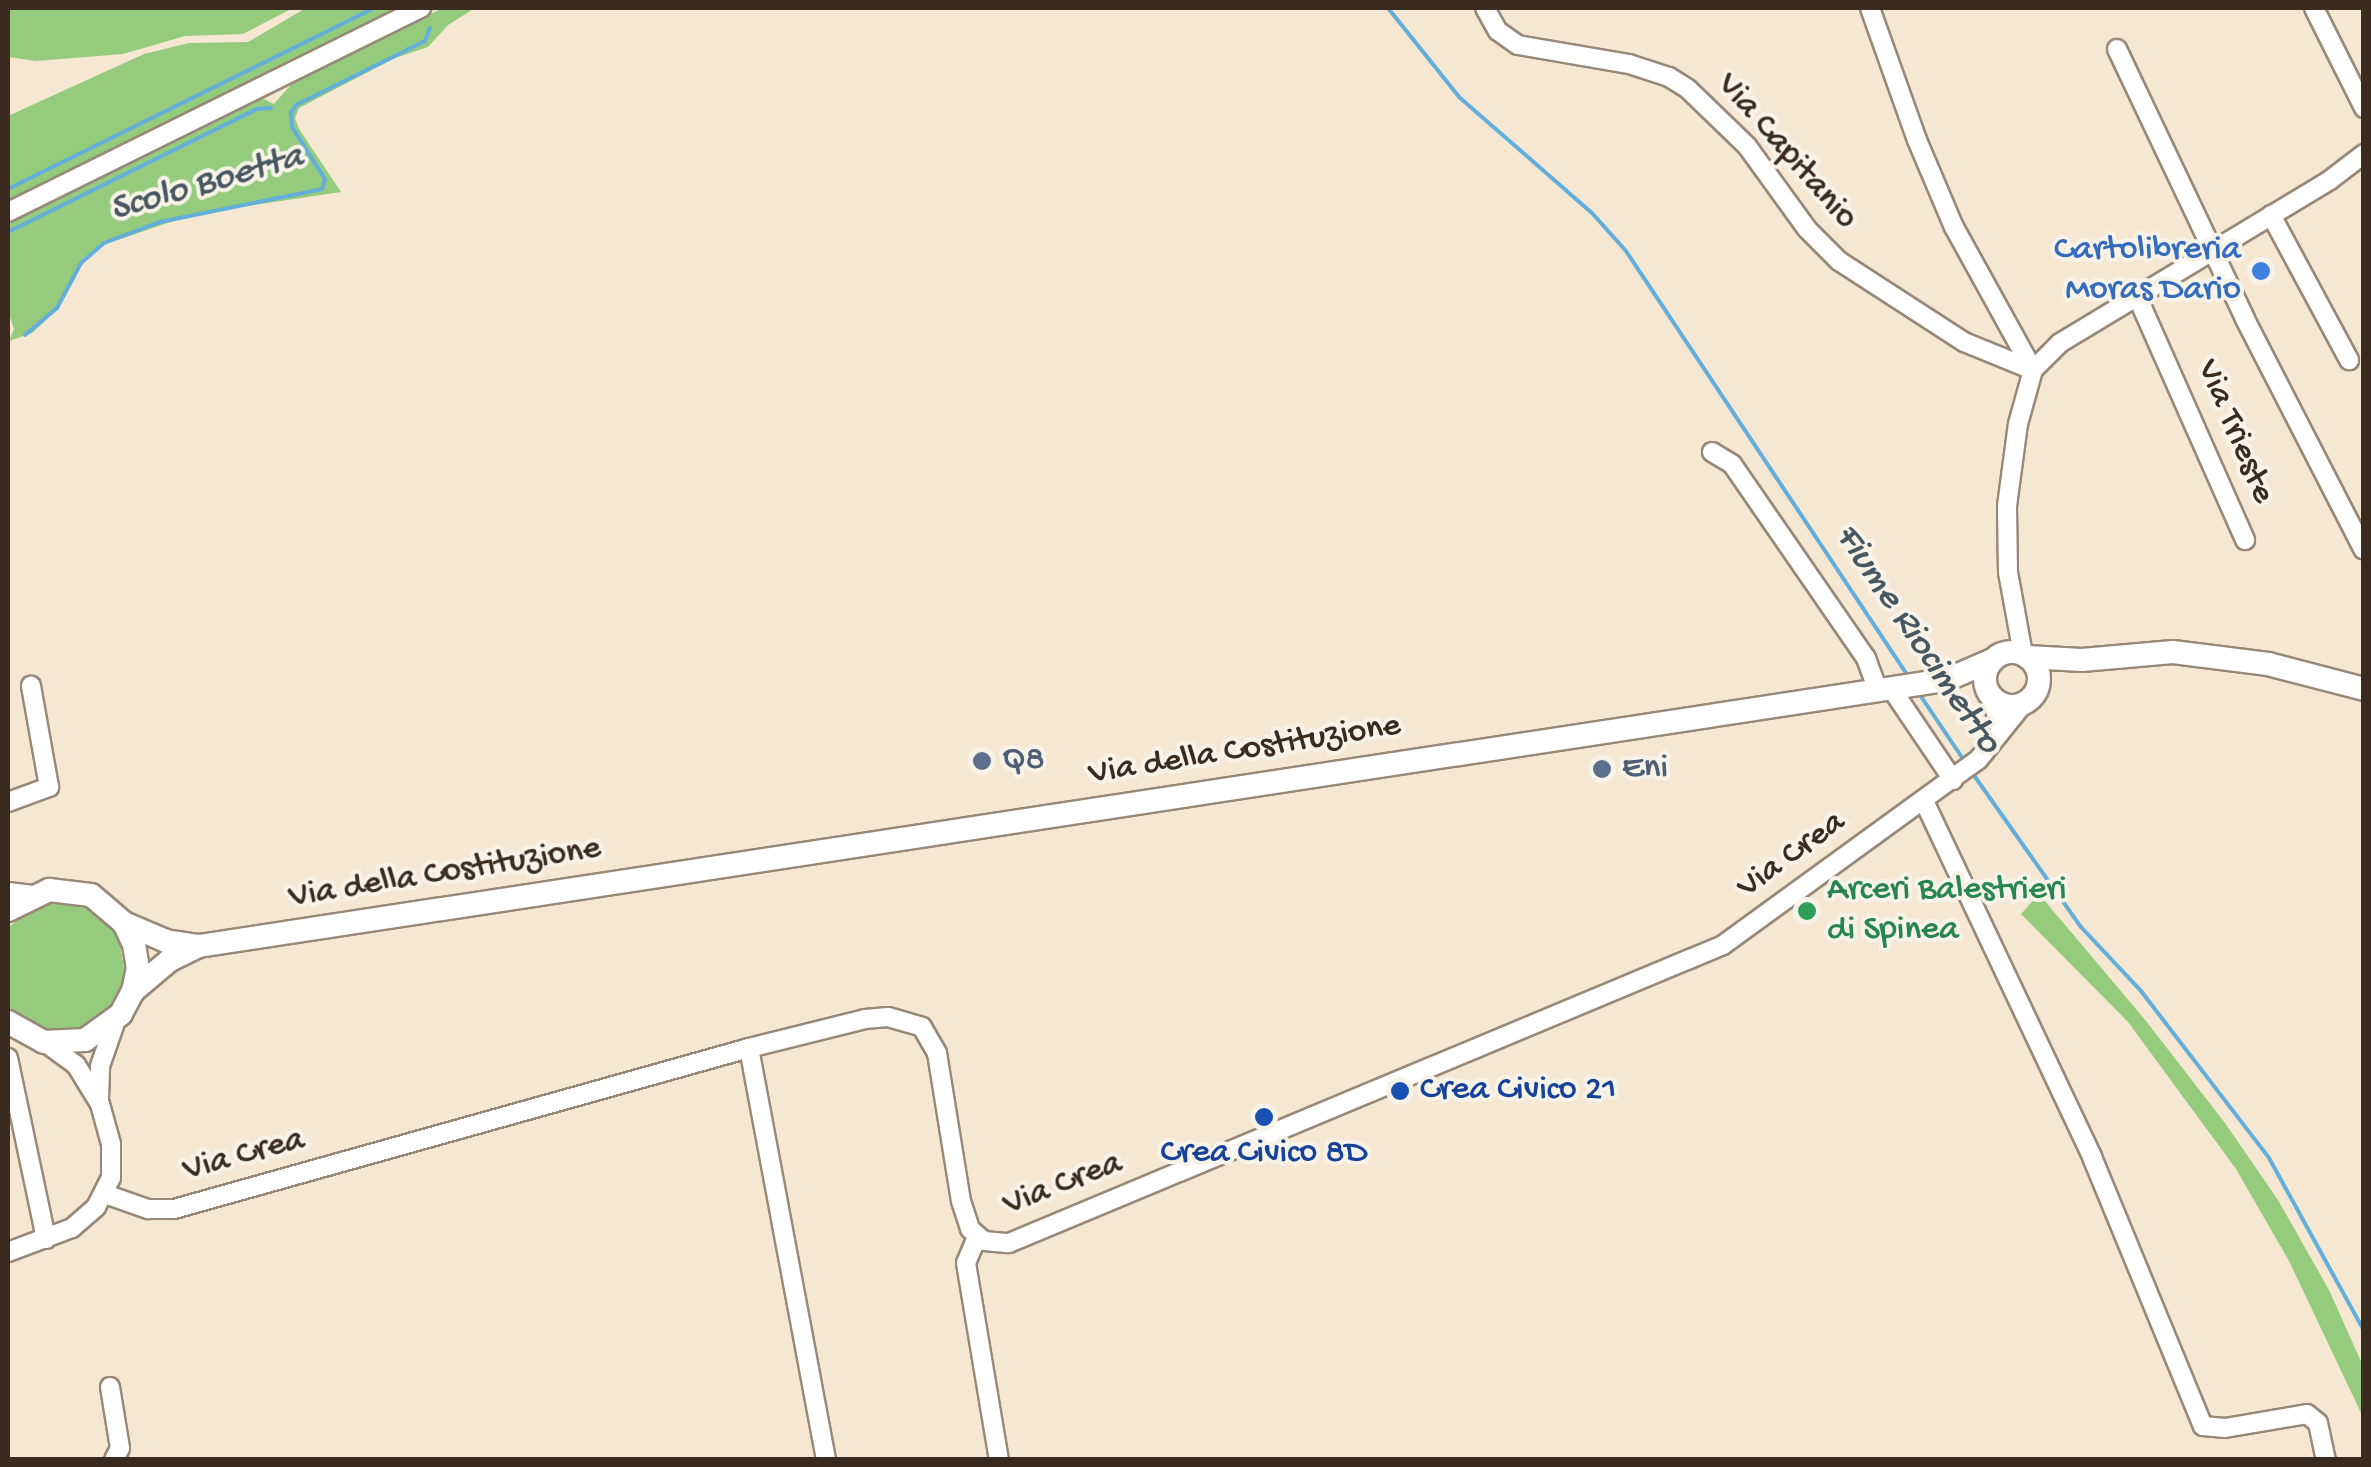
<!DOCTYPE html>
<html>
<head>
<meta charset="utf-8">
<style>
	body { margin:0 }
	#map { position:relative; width:2371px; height:1467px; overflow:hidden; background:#f6e7d3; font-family:"Gochi Hand",sans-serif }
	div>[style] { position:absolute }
	.green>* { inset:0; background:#94cb7d }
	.stream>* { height:4px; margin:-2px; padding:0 2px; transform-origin:2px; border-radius:2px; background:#63aedb }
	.roads { filter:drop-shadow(2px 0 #988878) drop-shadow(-2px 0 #988878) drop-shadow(0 2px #988878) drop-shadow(0 -2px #988878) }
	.minor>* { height:18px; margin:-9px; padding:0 9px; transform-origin:9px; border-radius:9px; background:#fff }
	.major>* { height:22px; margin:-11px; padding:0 11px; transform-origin:11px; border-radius:11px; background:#fff }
	.major>.ring { margin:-11px; padding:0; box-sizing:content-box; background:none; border:22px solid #fff; border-radius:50% }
	.dots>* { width:28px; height:28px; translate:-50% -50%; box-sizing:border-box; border:5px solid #f7f3e8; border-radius:50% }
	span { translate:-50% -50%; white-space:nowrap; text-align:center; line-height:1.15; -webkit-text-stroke:8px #f7f3e8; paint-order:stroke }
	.street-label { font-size:35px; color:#3b2a1e }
	.shop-label { font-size:35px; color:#366cbe }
	.right { translate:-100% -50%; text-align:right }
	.service-label { font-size:35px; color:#4e5e75 }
	.left { translate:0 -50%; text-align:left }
	.leisure-label { font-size:35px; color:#27864d }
	.transit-label { font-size:35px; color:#164399 }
	.water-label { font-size:38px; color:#495860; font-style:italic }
	.frame { position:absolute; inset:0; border:10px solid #3b2a1e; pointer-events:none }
</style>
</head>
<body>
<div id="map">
	<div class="green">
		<div style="clip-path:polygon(8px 8px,293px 8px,243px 34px,185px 36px,123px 54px,36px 61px,8px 57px)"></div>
		<div style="clip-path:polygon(306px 8px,399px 8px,8px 201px,8px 116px,144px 54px,189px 43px,248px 42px)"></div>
		<div style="clip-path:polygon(443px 8px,475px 8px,448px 25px,428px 47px,395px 58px,299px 108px,295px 118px,299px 129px,341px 192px,194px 214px,100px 246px,83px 259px,58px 307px,44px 322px,32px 333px,9px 341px,14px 329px,8px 311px,8px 223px,249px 103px,264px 99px,274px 104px,295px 80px)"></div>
		<div style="clip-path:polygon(2039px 894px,2146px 1021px,2225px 1123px,2278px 1200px,2329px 1290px,2363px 1366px,2363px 1417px,2289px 1261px,2236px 1169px,2128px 1022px,2021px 914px)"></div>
		<div style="clip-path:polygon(63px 901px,80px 905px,110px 924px,119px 939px,125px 974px,112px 1007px,83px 1028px,48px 1032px,16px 1016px,8px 1006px,8px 928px,28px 910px)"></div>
	</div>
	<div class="stream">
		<div style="left:1388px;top:8px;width:114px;rotate:51.4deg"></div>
		<div style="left:1459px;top:97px;width:176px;rotate:41.1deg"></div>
		<div style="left:1592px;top:213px;width:51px;rotate:48.2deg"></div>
		<div style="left:1626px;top:251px;width:514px;rotate:56.43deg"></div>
		<div style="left:8px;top:189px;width:409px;rotate:-26.3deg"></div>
		<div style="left:8px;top:232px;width:278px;rotate:-26.3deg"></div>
		<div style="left:257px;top:109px;width:14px;rotate:-4deg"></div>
		<div style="left:25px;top:335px;width:42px;rotate:-40.2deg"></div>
		<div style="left:57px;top:308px;width:51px;rotate:-61.9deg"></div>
		<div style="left:81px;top:263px;width:30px;rotate:-41deg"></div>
		<div style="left:104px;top:243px;width:60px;rotate:-20.6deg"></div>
		<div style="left:160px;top:222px;width:165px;rotate:-11.5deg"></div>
		<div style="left:322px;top:189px;width:10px;rotate:-73deg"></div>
		<div style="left:325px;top:179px;width:62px;rotate:-122.4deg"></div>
		<div style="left:292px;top:127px;width:14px;rotate:-94deg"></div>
		<div style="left:291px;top:113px;width:9px;rotate:-58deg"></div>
		<div style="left:296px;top:105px;width:144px;rotate:-26.4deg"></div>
		<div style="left:425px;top:41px;width:14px;rotate:-69deg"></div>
		<div style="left:1920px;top:695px;width:81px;rotate:56.1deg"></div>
		<div style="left:1973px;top:774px;width:187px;rotate:54.8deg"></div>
		<div style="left:2081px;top:927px;width:88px;rotate:46.8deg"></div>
		<div style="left:2141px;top:991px;width:210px;rotate:52.5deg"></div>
		<div style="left:2269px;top:1158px;width:197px;rotate:61.2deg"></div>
	</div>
	<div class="roads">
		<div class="minor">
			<div style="left:1485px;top:8px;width:26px;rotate:61deg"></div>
			<div style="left:1498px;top:31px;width:24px;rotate:35deg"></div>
			<div style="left:1518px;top:45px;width:113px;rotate:9.7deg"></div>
			<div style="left:1629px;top:64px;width:42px;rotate:18deg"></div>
			<div style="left:1669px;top:77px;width:22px;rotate:32deg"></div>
			<div style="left:1688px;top:89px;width:82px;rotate:44deg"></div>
			<div style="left:1747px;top:146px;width:102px;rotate:54.1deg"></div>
			<div style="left:1807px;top:229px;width:45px;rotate:45deg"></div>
			<div style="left:1839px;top:261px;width:149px;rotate:32.9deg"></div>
			<div style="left:1964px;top:342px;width:74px;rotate:22.1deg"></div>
			<div style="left:1870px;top:8px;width:140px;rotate:70.4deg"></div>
			<div style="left:1917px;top:140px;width:95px;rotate:67deg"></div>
			<div style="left:1954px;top:227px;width:163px;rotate:61.1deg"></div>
			<div style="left:2314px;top:8px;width:112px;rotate:63.4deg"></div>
			<div style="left:2117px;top:49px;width:299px;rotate:64.6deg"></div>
			<div style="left:2245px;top:319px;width:259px;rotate:62.8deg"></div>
			<div style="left:8px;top:212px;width:461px;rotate:-26.3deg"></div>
			<div style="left:2271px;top:215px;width:165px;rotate:61.7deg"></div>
			<div style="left:2137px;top:296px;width:267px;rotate:66.1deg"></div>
			<div style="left:1712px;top:452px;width:23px;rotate:31deg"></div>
			<div style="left:1732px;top:464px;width:236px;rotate:55.4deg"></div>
			<div style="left:1866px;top:658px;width:33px;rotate:70deg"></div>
			<div style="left:2023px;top:654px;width:83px;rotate:-100.4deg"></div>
			<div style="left:2008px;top:572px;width:66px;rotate:-90.9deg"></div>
			<div style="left:2007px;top:506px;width:83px;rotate:-82.4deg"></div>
			<div style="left:2018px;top:424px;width:56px;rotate:-74.5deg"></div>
			<div style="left:2033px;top:370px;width:38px;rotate:-45deg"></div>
			<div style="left:2060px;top:343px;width:315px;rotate:-31.1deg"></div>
			<div style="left:2330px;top:180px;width:43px;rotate:-37.4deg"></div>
			<div style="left:1891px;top:688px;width:111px;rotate:56deg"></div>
			<div style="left:1991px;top:696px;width:36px;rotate:74deg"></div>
			<div style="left:1924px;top:801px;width:394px;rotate:64.7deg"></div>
			<div style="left:2092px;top:1157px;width:291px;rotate:67.6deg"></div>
			<div style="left:2203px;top:1426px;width:22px;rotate:5deg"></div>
			<div style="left:2225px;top:1428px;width:83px;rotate:-9.7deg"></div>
			<div style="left:2307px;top:1414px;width:14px;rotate:39deg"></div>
			<div style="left:2318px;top:1423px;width:38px;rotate:78deg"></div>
			<div style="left:8px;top:802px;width:44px;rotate:-20.1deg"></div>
			<div style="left:49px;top:787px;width:103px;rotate:-100.1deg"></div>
			<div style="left:8px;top:892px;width:23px;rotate:7deg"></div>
			<div style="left:749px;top:1048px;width:419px;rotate:79.4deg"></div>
			<div style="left:8px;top:1058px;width:185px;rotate:78.1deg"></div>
			<div style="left:99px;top:1099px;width:33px;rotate:-88deg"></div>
			<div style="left:100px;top:1066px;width:49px;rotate:-70.8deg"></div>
			<div style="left:105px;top:1194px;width:46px;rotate:19.2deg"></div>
			<div style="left:148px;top:1209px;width:26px"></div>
			<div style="left:174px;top:1209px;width:597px;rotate:-15.64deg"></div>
			<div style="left:749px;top:1048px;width:120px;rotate:-14deg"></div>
			<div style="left:865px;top:1019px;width:23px;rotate:-5deg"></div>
			<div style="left:888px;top:1017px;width:35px;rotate:16deg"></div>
			<div style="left:922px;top:1027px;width:30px;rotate:60deg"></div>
			<div style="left:937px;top:1053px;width:150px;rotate:80.8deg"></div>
			<div style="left:961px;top:1201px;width:29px;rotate:72deg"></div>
			<div style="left:970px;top:1229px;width:18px;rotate:41deg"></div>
			<div style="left:984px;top:1241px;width:25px;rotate:5deg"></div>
			<div style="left:1009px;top:1243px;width:774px;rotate:-22.65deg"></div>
			<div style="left:1723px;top:945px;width:315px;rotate:-36deg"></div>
			<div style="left:1978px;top:760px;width:73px;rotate:-51.1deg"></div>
			<div style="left:977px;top:1237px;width:28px;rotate:113deg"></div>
			<div style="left:966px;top:1263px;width:200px;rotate:80.5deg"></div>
			<div style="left:8px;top:1252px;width:68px;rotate:-20.6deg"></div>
			<div style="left:72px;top:1228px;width:32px;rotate:-41deg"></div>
			<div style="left:96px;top:1207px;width:33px;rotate:-63deg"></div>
			<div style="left:111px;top:1178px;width:34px;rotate:-90deg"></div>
			<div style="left:111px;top:1144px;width:41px;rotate:-105.4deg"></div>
			<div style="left:100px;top:1104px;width:46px;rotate:-121.6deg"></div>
			<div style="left:76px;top:1065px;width:39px;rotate:-144deg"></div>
			<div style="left:110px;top:1387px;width:62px;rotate:80.7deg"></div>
			<div style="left:120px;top:1448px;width:13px;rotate:117deg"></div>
		</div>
		<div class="major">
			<div class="ring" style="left:1985px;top:652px;width:32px;height:32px"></div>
			<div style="left:2027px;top:657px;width:55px;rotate:3.1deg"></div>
			<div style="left:2082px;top:660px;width:91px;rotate:-5deg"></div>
			<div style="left:2173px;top:652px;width:96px;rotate:7.2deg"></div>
			<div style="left:2268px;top:664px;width:99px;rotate:14.6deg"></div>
			<div style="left:8px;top:910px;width:46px;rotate:-26deg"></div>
			<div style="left:49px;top:890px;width:42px;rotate:6.8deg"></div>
			<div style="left:91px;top:895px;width:43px;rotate:40.3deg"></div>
			<div style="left:124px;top:923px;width:23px;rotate:65deg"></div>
			<div style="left:134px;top:944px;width:24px;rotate:81deg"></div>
			<div style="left:138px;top:968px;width:24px;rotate:102deg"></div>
			<div style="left:133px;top:991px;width:26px;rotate:118deg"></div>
			<div style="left:121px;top:1014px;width:44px;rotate:144.2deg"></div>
			<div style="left:85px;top:1040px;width:41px;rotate:177.2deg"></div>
			<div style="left:44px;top:1042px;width:41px;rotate:-150.9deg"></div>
			<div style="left:124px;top:923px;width:46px;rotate:23.2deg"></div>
			<div style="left:166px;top:941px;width:33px;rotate:9deg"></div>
			<div style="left:199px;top:946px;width:1767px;rotate:-8.66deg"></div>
			<div style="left:1946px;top:680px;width:51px;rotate:-23.1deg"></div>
			<div style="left:133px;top:991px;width:48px;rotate:-40deg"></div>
			<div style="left:170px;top:960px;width:32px;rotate:-26deg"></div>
		</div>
	</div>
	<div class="dots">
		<div style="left:2261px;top:271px;background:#3f7fe0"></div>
		<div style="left:982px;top:761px;background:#5c6f8a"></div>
		<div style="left:1602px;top:769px;background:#5c6f8a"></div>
		<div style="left:1807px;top:911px;background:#2e9e5b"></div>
		<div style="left:1400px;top:1091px;background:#1a4fb4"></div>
		<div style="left:1264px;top:1117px;background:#1a4fb4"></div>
	</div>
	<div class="street-label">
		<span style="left:1786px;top:152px;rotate:49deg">Via Capitanio</span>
		<span style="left:2234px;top:432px;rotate:67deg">Via Trieste</span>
		<span style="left:1245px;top:751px;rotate:-9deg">Via della Costituzione</span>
		<span style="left:1792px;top:856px;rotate:-36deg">Via Crea</span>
		<span style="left:445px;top:874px;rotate:-9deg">Via della Costituzione</span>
		<span style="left:244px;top:1156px;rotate:-15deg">Via Crea</span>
		<span style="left:1063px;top:1185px;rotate:-21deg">Via Crea</span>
	</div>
	<div class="shop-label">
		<span class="right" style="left:2241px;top:271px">Cartolibreria<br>Moras Dario</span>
	</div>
	<div class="service-label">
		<span class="left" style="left:1002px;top:761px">Q8</span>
		<span class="left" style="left:1622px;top:769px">Eni</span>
	</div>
	<div class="leisure-label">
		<span class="left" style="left:1827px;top:911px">Arceri Balestrieri<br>di Spinea</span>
	</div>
	<div class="transit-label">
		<span class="left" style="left:1420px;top:1091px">Crea Civico 21</span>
		<span style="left:1264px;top:1154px">Crea Civico 8D</span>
	</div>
	<div class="water-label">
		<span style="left:207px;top:185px;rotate:-16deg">Scolo Boetta</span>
		<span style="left:1916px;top:640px;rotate:56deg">Fiume Riocimetto</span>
	</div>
	<div class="frame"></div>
</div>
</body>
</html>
